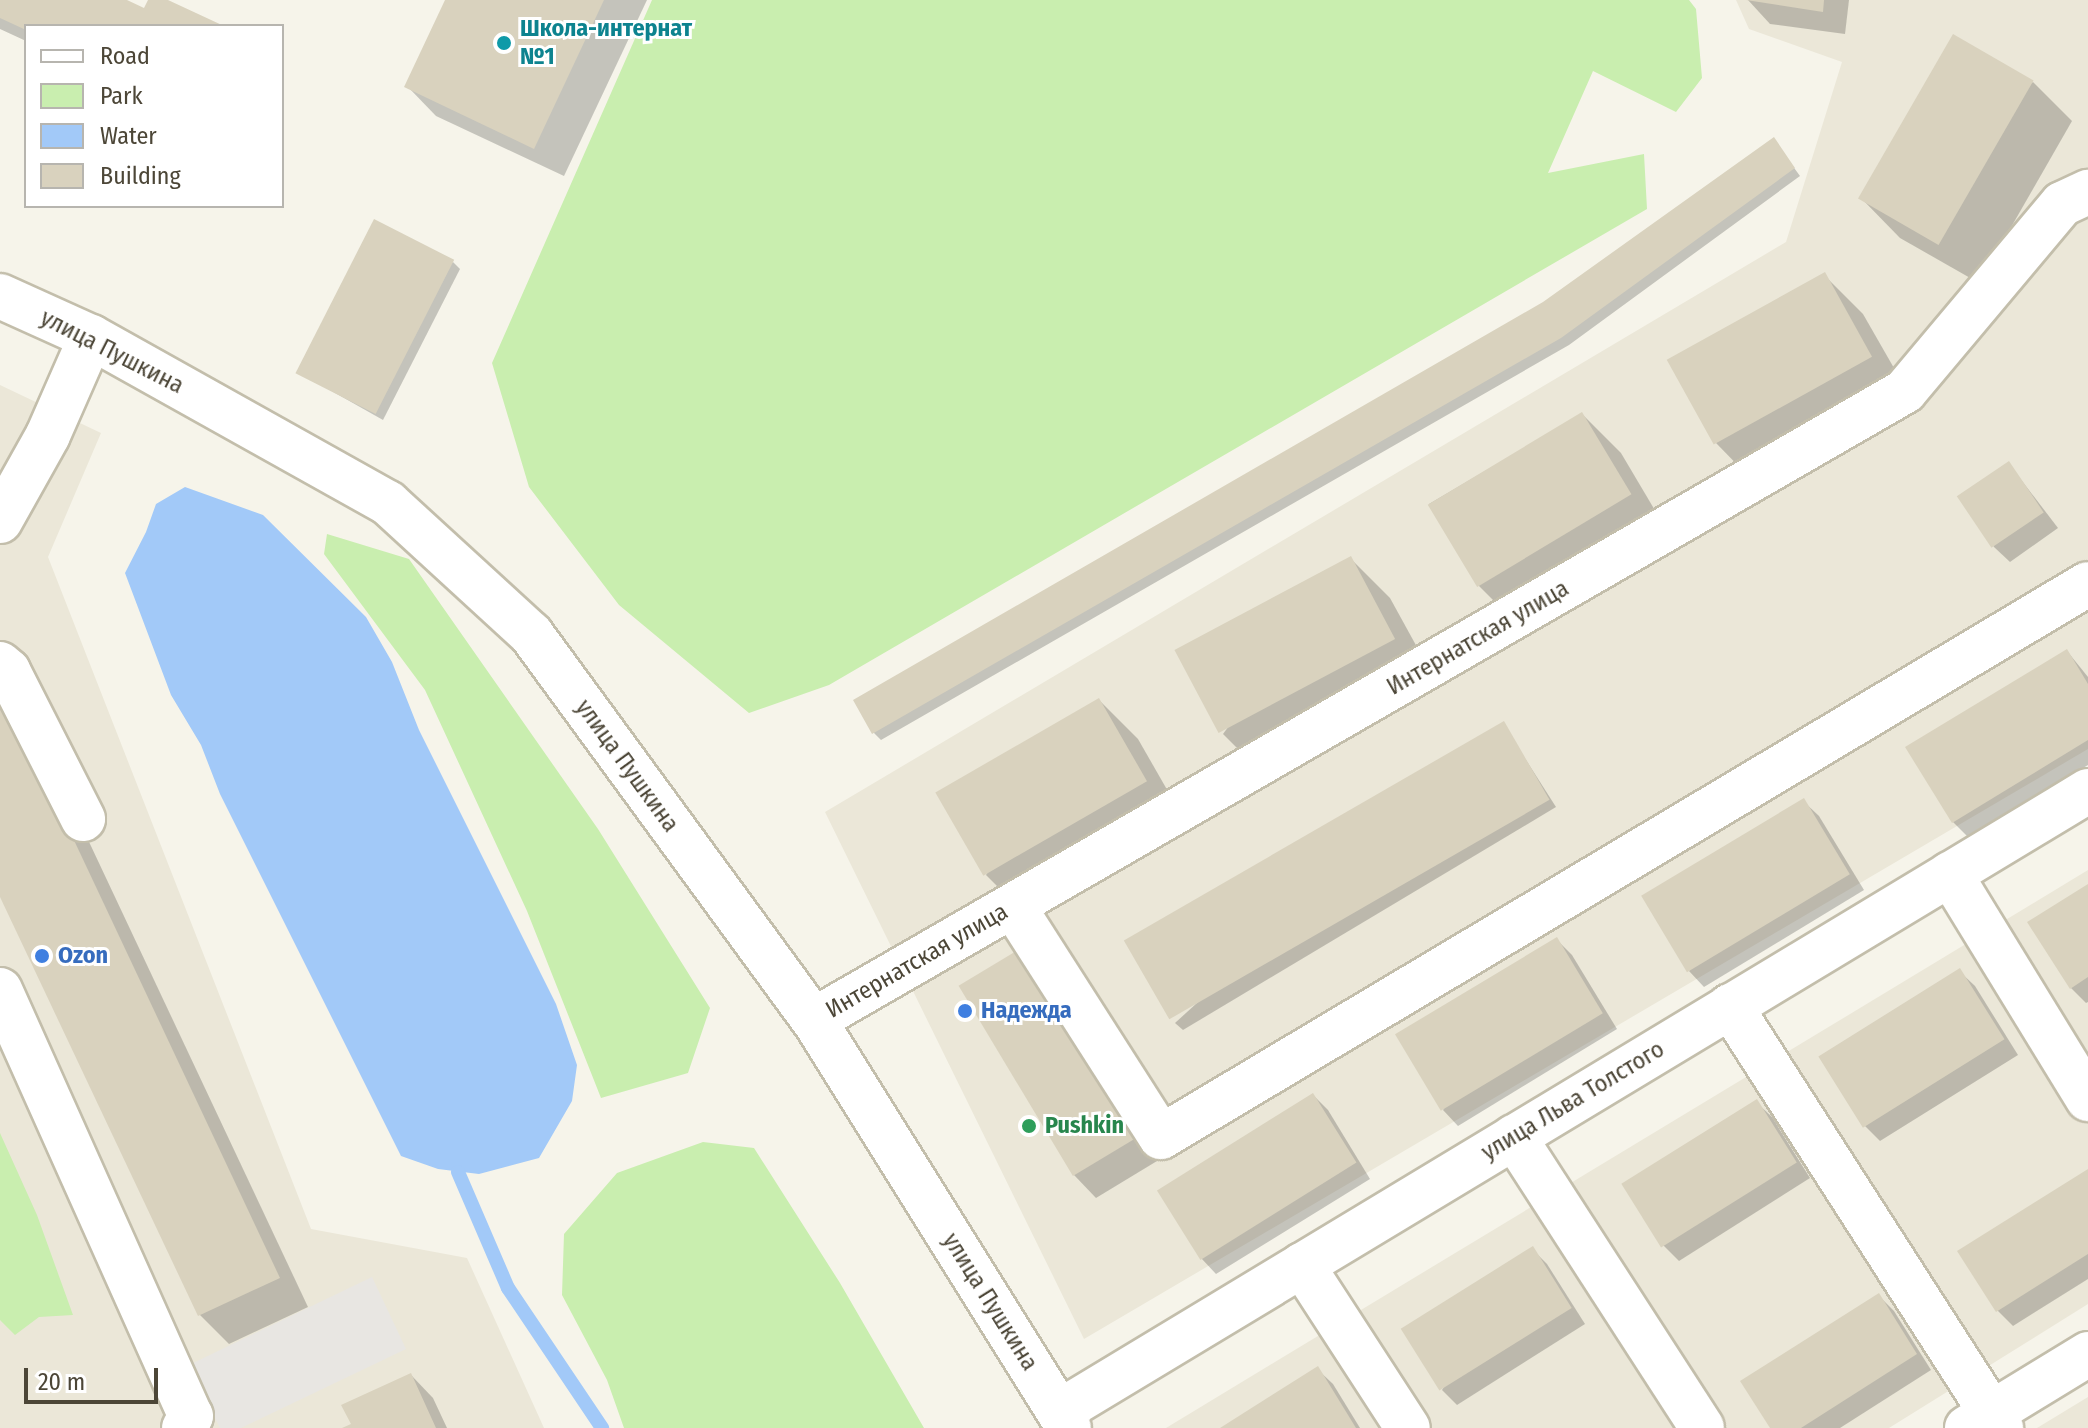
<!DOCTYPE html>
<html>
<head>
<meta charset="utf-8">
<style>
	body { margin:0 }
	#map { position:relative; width:2088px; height:1428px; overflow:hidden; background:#f6f4ea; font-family:"Fira Sans Condensed",sans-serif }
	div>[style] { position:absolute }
	.residential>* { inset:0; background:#ebe7d8 }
	.green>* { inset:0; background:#c9eeaf }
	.parking>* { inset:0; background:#e8e6e2 }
	.water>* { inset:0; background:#a2c9f8 }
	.shadow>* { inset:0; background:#0003 }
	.stream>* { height:14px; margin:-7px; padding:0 7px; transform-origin:7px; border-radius:7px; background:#a2c9f8 }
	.building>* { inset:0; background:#d9d2be; transform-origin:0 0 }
	.roads { filter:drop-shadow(2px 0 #c3beab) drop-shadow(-2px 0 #c3beab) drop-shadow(0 2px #c3beab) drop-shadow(0 -2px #c3beab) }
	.minor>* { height:44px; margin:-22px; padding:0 22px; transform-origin:22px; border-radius:22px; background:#fff }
	.dots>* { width:22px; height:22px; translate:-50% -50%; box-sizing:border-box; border:4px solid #fff; border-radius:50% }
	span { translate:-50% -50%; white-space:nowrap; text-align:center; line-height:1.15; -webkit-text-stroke:6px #fff; paint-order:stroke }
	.culture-label { font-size:24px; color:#0d838f; font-weight:700 }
	.left { translate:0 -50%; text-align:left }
	.street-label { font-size:24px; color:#4c4637 }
	.shop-label { font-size:24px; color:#366cbe; font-weight:700 }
	.leisure-label { font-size:24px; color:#27864d; font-weight:700 }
	.legend { position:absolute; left:24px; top:24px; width:260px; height:184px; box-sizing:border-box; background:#fff; border:2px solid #b7b5af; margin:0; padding:10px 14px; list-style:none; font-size:24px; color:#4c4637 }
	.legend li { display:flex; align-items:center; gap:16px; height:40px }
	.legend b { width:40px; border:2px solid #b7b5af }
	.scale { position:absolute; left:24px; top:1368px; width:134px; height:36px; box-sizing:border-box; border:4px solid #4c4637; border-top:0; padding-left:10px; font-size:24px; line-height:28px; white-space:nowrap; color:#4c4637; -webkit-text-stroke:6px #fff; paint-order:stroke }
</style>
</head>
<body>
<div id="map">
	<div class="residential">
		<div style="clip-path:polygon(1736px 0,2088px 0,2088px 749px,1084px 1339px,825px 812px,1786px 242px,1842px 62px,1749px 29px)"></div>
		<div style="clip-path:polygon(0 385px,101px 433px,48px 557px,311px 1229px,467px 1258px,544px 1428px,0 1428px)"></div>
		<div style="clip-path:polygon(2088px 870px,2088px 1304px,1889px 1428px,1166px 1428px)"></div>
		<div style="clip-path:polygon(2088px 1397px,2088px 1428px,2037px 1428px)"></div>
	</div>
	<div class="green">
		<div style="clip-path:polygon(652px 0,1689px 0,1696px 9px,1702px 78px,1676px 112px,1593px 71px,1548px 173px,1644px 154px,1647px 209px,829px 685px,749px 713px,619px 605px,529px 487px,492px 363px)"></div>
		<div style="clip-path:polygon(327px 534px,409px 559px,598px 829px,710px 1008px,688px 1073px,601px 1098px,527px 911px,425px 690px,324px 554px)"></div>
		<div style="clip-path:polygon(0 1133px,37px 1215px,73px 1315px,39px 1317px,15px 1335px,0 1320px)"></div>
		<div style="clip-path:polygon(703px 1142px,754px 1148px,840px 1283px,924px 1428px,624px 1428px,607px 1380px,562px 1295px,564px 1234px,617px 1173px)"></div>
	</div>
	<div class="parking">
		<div style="clip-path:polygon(372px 1277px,406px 1349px,241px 1428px,220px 1428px,189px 1365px)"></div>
	</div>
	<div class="water">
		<div style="clip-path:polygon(185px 487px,263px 515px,366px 617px,392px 662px,419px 730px,556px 1004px,577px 1065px,572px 1101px,539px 1158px,479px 1174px,438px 1169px,401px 1156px,220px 794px,201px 745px,171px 695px,125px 573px,146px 532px,156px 504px)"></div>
	</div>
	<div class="shadow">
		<div style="clip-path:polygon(0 0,122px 0,145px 10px,150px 0,163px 0,220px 26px,26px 26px,26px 41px,0 29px)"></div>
		<div style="clip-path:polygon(447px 0,647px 0,564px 176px,436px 116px,407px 86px)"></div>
		<div style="clip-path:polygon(1748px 0,1849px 0,1845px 34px,1770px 24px)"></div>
		<div style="clip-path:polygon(2033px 82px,2072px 121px,1979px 283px,1900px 238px,1861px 198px)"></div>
		<div style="clip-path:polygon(1773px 139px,1800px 176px,1569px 345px,881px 740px,874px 733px,856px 700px,1544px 304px)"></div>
		<div style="clip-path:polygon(453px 262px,460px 269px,383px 420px,298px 372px)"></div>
		<div style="clip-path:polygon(1824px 275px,1863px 314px,1910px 396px,1755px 483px,1716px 443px)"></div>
		<div style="clip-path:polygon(1582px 414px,1621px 453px,1669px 534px,1517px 624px,1478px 585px,1429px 504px)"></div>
		<div style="clip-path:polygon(2009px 464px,2058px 528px,2010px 562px,1994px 547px,1960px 498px)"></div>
		<div style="clip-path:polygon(1351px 559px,1390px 598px,1434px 678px,1262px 773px,1223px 734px)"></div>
		<div style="clip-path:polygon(2067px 651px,2088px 677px,2088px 765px,1968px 837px,1953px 822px)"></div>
		<div style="clip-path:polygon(1099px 700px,1138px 739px,1185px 821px,1025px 914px,986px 875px)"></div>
		<div style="clip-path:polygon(26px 708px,308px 1307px,229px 1344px,200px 1315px,0 892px)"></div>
		<div style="clip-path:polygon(1503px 724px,1556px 807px,1183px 1030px,1175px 1023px)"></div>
		<div style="clip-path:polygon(1803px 801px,1819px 816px,1864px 890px,1704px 987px,1689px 971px)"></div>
		<div style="clip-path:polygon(2088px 886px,2088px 1002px,2086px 1003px,2071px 988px)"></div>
		<div style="clip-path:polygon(1557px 940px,1572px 955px,1617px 1029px,1458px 1126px,1443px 1110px)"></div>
		<div style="clip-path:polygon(1959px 971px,1975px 986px,2018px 1055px,1880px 1141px,1865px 1126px)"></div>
		<div style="clip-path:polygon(961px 985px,1162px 1158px,1096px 1198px,1074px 1175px)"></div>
		<div style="clip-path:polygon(1313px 1095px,1328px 1110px,1370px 1179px,1216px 1274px,1201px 1258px)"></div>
		<div style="clip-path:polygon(1756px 1102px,1772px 1117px,1810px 1178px,1679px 1261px,1664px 1246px,1625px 1185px)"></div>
		<div style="clip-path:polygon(2088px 1171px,2088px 1279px,2013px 1326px,1998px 1311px,1960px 1252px)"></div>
		<div style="clip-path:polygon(1532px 1249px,1547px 1264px,1585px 1324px,1457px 1405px,1442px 1390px)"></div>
		<div style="clip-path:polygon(1879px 1296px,1894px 1311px,1931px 1370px,1840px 1428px,1772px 1428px)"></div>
		<div style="clip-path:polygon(1317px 1369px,1333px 1384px,1360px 1428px,1224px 1428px)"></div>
		<div style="clip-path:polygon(411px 1375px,433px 1398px,447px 1428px,347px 1428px)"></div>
	</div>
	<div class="stream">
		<div style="left:458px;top:1172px;width:126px;rotate:66.7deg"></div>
		<div style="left:508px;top:1288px;width:169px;rotate:56.1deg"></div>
	</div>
	<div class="building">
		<div style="clip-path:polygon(0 0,127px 0,144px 8px,148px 0,168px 0,224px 26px,26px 26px,26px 30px,0 18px)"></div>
		<div style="clip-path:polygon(445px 0,604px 0,534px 149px,404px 87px)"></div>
		<div style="clip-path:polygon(1746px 0,1824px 0,1823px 12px)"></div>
		<div style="left:1953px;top:34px;width:93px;height:190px;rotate:30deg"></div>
		<div style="clip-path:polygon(1774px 137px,1795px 168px,1561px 338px,872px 734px,853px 700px,1543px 302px)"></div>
		<div style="left:374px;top:219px;width:90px;height:173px;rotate:27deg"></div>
		<div style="left:1825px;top:272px;width:97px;height:181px;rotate:61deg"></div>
		<div style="left:1582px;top:412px;width:96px;height:180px;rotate:59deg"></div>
		<div style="left:2009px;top:461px;width:62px;height:63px;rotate:56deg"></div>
		<div style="left:1351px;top:556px;width:94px;height:200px;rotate:62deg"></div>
		<div style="clip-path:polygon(2067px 649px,2088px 684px,2088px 740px,1952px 823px,1905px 747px)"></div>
		<div style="clip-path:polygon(0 683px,280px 1278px,198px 1316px,0 897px)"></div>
		<div style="left:1099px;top:698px;width:96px;height:189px;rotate:60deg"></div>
		<div style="left:1504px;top:721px;width:91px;height:439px;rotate:60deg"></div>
		<div style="left:1804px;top:798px;width:89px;height:190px;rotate:59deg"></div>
		<div style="clip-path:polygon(2088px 884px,2088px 977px,2070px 989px,2027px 922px)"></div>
		<div style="left:1557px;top:937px;width:89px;height:189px;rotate:59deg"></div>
		<div style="left:1028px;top:944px;width:222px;height:81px;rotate:59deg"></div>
		<div style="left:1960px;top:968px;width:84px;height:167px;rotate:58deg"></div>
		<div style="left:1313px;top:1093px;width:82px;height:184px;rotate:58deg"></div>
		<div style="left:1757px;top:1099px;width:75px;height:160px;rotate:58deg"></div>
		<div style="clip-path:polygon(2088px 1169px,2088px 1254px,1996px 1312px,1957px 1251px)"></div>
		<div style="left:1533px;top:1246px;width:73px;height:156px;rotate:58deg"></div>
		<div style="clip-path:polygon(1879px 1293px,1917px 1354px,1801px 1428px,1770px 1428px,1740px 1381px)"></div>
		<div style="clip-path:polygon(1318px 1366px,1356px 1428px,1220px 1428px)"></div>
		<div style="clip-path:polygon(411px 1373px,436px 1428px,342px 1428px,351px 1424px,341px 1405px)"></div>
	</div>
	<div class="roads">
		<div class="minor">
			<div style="left:0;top:296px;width:100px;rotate:24.3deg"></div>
			<div style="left:91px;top:337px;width:340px;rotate:29.2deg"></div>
			<div style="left:388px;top:503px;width:194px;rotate:42.5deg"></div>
			<div style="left:531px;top:634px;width:479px;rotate:53.8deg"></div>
			<div style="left:814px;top:1020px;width:481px;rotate:58deg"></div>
			<div style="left:0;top:521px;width:98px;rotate:-60.8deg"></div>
			<div style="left:48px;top:435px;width:107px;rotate:-66.3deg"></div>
			<div style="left:0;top:664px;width:11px;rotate:41deg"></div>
			<div style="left:8px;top:671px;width:166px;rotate:63.1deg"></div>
			<div style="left:1950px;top:874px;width:264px;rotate:58.5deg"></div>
			<div style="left:1013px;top:906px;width:274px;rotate:57.4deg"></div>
			<div style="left:1161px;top:1137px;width:1079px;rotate:-30.82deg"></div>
			<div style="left:0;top:990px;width:467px;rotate:65.9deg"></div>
			<div style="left:191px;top:1416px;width:14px;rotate:120deg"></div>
			<div style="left:1730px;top:1006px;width:502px;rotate:57.29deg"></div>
			<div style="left:814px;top:1020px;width:1259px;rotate:-29.96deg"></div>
			<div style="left:1905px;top:391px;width:244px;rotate:-50deg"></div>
			<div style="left:2062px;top:204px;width:29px;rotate:-25deg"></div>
			<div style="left:1514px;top:1137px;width:346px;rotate:57.1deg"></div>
			<div style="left:1302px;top:1265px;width:194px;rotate:57deg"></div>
			<div style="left:1059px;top:1412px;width:1202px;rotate:-31.11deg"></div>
			<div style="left:1967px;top:1428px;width:142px;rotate:-31.4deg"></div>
		</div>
	</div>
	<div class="dots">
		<div style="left:504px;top:43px;background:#0f9aa8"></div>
		<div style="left:42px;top:956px;background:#3f7fe0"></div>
		<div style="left:965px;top:1011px;background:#3f7fe0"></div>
		<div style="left:1029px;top:1126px;background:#2e9e5b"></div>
	</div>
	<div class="culture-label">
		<span class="left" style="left:520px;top:43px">Школа-интернат<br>№1</span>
	</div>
	<div class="street-label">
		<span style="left:112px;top:352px;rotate:27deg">улица Пушкина</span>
		<span style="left:1478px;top:638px;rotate:-30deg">Интернатская улица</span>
		<span style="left:627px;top:766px;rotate:54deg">улица Пушкина</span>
		<span style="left:917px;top:961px;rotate:-30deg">Интернатская улица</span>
		<span style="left:1573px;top:1101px;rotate:-31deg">улица Льва Толстого</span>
		<span style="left:990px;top:1302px;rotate:58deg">улица Пушкина</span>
	</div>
	<div class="shop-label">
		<span class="left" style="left:58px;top:956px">Ozon</span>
		<span class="left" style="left:981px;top:1011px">Надежда</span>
	</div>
	<div class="leisure-label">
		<span class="left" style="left:1045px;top:1126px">Pushkin</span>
	</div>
	<ul class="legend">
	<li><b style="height:10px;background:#fff"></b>Road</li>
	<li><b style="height:22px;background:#c9eeaf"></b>Park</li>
	<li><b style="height:22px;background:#a2c9f8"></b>Water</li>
	<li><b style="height:22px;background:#d9d2be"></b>Building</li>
	</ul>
	<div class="scale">20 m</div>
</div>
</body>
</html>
